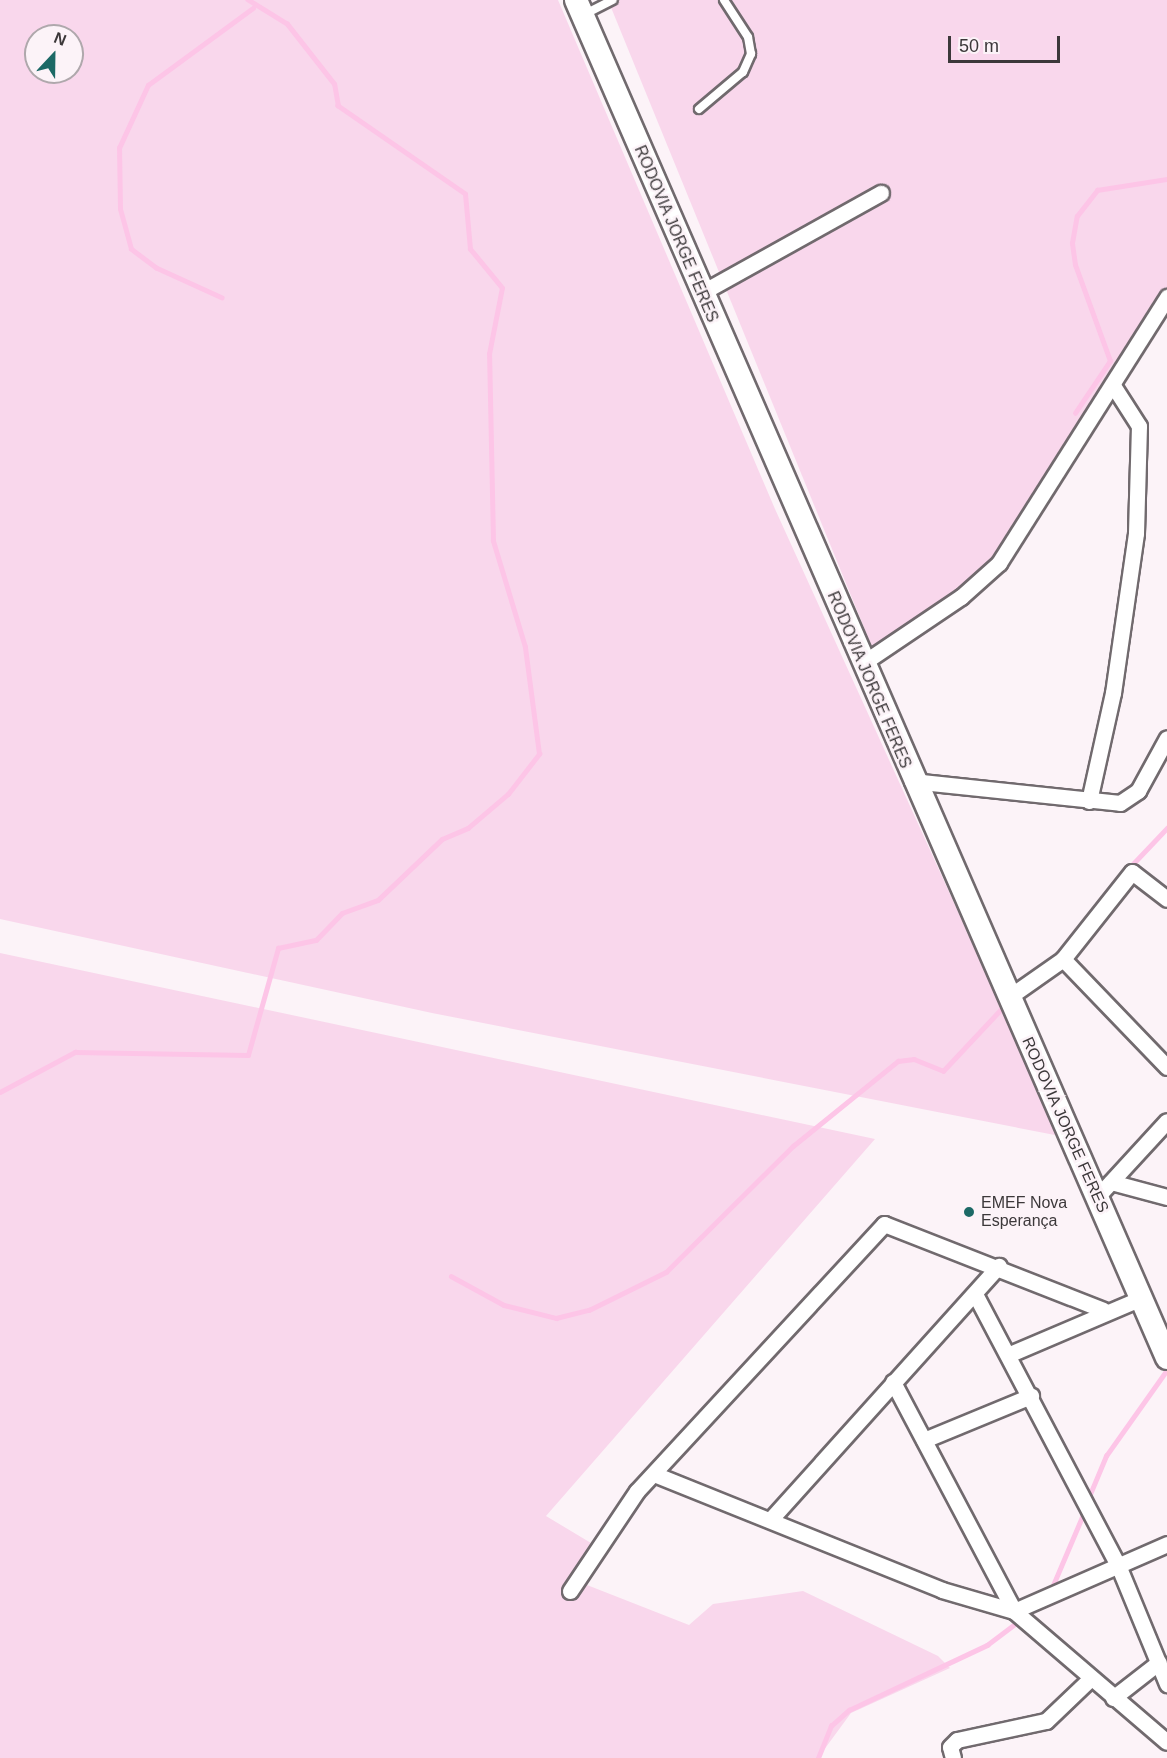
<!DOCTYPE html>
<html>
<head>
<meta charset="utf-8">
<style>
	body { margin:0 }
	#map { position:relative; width:1167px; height:1758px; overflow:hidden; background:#fcf3f8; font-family:Helvetica,sans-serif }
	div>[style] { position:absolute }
	.green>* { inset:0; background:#f9d7ec }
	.stream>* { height:4.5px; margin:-2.25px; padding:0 2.25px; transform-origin:2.25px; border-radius:2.25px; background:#fdc5e7 }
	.roads { filter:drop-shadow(2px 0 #716a6e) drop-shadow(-2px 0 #716a6e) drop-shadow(0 2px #716a6e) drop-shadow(0 -2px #716a6e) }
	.lane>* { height:8px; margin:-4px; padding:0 4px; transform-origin:4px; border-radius:4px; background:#fff }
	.street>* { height:15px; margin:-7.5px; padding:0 7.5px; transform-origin:7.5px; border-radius:7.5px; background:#fff }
	.secondary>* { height:22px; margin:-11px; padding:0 11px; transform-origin:11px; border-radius:11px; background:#fff }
	.dots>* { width:16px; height:16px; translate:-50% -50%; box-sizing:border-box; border:3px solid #fcf3f8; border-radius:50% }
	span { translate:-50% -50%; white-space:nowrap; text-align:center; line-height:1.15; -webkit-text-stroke:5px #fcf3f8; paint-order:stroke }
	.street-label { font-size:16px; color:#3c383a }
	.poi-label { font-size:16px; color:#3c383a }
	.left { translate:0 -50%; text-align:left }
	.north { position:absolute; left:24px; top:24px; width:60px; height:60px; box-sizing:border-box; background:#fcf3f8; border:2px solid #afa8ac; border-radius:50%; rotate:22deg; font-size:16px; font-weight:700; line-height:24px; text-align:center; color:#3c383a }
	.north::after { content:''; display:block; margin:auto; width:21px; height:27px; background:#1c6966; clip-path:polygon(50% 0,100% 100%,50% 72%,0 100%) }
	.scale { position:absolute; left:948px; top:36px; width:112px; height:27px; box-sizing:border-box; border:3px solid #3c383a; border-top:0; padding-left:8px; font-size:18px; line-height:21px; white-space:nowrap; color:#3c383a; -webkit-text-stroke:4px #fcf3f8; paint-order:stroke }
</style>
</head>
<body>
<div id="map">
	<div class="green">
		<div style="clip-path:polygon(evenodd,0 0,558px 0,775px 509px,1060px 1136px,432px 1013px,0 919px,0 0,36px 36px,72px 36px,72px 72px,36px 72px,36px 36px)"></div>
		<div style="clip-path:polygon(608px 0,1167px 0,1167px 307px,979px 580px,874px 652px)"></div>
		<div style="clip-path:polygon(0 953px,875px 1139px,546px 1516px,601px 1549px,587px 1585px,689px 1625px,713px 1604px,803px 1591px,938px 1656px,950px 1668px,851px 1713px,818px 1758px,0 1758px)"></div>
	</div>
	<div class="stream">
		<div style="left:222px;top:298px;width:72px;rotate:-155.6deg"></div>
		<div style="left:156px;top:268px;width:31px;rotate:-143deg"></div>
		<div style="left:131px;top:249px;width:41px;rotate:-105.4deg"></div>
		<div style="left:120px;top:209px;width:61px;rotate:-90.9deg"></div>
		<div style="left:119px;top:148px;width:69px;rotate:-65.3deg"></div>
		<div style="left:148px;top:85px;width:130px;rotate:-36.3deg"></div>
		<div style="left:1075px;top:413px;width:63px;rotate:-56.1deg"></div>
		<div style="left:1110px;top:361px;width:102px;rotate:-110deg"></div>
		<div style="left:1075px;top:265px;width:22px;rotate:-98deg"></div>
		<div style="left:1072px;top:243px;width:27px;rotate:-80deg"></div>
		<div style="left:1077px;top:216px;width:33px;rotate:-52deg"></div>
		<div style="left:1097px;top:190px;width:71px;rotate:-8.9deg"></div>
		<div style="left:1128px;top:869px;width:57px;rotate:-46.4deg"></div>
		<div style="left:0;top:1092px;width:85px;rotate:-28.1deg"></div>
		<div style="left:75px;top:1052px;width:173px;rotate:1deg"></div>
		<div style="left:248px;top:1055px;width:111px;rotate:-74.3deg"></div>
		<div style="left:278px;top:948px;width:39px;rotate:-12deg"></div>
		<div style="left:316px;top:940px;width:37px;rotate:-46deg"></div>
		<div style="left:342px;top:913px;width:38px;rotate:-20deg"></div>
		<div style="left:378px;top:900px;width:88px;rotate:-43.6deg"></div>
		<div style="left:442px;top:839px;width:28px;rotate:-23deg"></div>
		<div style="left:468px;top:828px;width:52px;rotate:-40.4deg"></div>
		<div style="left:508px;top:794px;width:51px;rotate:-52.2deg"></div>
		<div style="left:539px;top:754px;width:108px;rotate:-97.5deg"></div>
		<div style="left:525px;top:647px;width:111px;rotate:-106.8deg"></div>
		<div style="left:493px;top:541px;width:187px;rotate:-91.2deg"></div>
		<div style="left:489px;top:354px;width:67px;rotate:-78.9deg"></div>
		<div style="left:502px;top:288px;width:50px;rotate:-129.4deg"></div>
		<div style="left:470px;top:249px;width:55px;rotate:-95.2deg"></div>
		<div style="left:465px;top:194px;width:155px;rotate:-145.3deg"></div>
		<div style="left:338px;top:106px;width:22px;rotate:-100deg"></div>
		<div style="left:334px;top:84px;width:76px;rotate:-128.1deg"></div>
		<div style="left:287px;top:24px;width:46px;rotate:-148.4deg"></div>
		<div style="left:451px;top:1276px;width:60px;rotate:28.7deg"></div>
		<div style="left:504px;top:1305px;width:54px;rotate:14deg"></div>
		<div style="left:556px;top:1318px;width:34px;rotate:-14deg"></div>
		<div style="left:589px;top:1310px;width:86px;rotate:-26.3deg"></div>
		<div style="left:666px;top:1272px;width:179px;rotate:-44.8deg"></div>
		<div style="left:793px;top:1146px;width:135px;rotate:-39deg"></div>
		<div style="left:898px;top:1061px;width:16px;rotate:-7deg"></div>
		<div style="left:914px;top:1059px;width:31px;rotate:22deg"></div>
		<div style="left:943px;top:1071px;width:92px;rotate:-46.8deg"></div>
		<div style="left:1088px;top:1499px;width:47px;rotate:-67.3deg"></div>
		<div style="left:1106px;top:1456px;width:105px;rotate:-54.7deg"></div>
		<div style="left:1051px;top:1590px;width:87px;rotate:-67deg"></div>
		<div style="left:818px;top:1758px;width:35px;rotate:-68deg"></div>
		<div style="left:831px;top:1726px;width:24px;rotate:-42deg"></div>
		<div style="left:849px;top:1710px;width:153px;rotate:-25.2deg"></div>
		<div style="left:987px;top:1645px;width:61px;rotate:-37.1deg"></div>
	</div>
	<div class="roads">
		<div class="lane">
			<div style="left:585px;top:14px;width:31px;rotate:-27deg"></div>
			<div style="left:699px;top:109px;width:57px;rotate:-40.1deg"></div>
			<div style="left:743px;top:72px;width:20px;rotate:-66deg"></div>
			<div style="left:751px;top:54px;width:17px;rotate:-100deg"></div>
			<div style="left:748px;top:37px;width:44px;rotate:-123deg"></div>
		</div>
		<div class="street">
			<div style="left:701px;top:293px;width:206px;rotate:-29.1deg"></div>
			<div style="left:863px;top:663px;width:118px;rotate:-34deg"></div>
			<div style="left:961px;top:597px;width:51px;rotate:-41.8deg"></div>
			<div style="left:999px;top:563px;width:315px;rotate:-57.7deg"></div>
			<div style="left:912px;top:781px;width:209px;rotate:6deg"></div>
			<div style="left:1120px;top:803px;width:22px;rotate:-34deg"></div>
			<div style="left:1138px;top:791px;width:60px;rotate:-61.3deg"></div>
			<div style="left:1089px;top:801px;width:111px;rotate:-77.5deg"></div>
			<div style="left:1113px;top:693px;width:162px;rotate:-81.8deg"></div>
			<div style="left:1136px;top:533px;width:107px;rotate:-88.4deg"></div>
			<div style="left:1139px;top:426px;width:46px;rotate:-122.7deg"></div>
			<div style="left:1063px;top:959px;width:150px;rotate:46.1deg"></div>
			<div style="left:1009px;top:997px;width:66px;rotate:-35.1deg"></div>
			<div style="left:1063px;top:959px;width:111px;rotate:-51.6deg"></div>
			<div style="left:1132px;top:872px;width:44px;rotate:37.6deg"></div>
			<div style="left:1111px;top:1182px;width:58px;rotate:15deg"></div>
			<div style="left:1097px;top:1197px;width:103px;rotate:-47.4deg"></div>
			<div style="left:975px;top:1294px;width:306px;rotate:62.2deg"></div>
			<div style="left:1118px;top:1565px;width:129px;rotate:67.6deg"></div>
			<div style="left:1010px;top:1354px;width:142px;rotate:-23.1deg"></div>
			<div style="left:893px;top:1382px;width:259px;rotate:62.1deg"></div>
			<div style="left:1014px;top:1611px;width:201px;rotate:40.6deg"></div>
			<div style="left:924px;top:1440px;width:116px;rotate:-22.4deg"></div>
			<div style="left:654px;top:1474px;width:310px;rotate:21.9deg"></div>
			<div style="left:942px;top:1590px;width:75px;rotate:16.3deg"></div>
			<div style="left:1014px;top:1611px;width:167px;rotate:-23.6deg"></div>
			<div style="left:770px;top:1520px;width:342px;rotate:-48deg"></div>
			<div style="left:570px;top:1591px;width:120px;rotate:-56.2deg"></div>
			<div style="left:637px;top:1491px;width:364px;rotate:-47.2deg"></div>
			<div style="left:884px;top:1224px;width:235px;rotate:21.4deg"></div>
			<div style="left:1113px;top:1698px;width:58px;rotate:-38deg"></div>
			<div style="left:953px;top:1758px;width:11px;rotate:-105deg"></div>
			<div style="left:950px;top:1747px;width:10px;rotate:-45deg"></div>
			<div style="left:957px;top:1740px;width:91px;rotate:-12.1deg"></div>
			<div style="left:1046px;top:1721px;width:61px;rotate:-43.7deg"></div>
		</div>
		<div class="secondary">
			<div style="left:576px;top:0;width:1481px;rotate:66.48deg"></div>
		</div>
	</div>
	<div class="dots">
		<div style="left:969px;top:1212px;background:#1c6966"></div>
	</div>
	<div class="street-label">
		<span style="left:676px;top:234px;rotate:67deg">RODOVIA JORGE FERES</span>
		<span style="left:869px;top:680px;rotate:67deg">RODOVIA JORGE FERES</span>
		<span style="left:1065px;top:1125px;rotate:66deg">RODOVIA JORGE FERES</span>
	</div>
	<div class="poi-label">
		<span class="left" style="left:981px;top:1212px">EMEF Nova<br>Esperança</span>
	</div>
	<div class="north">N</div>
	<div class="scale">50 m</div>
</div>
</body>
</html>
